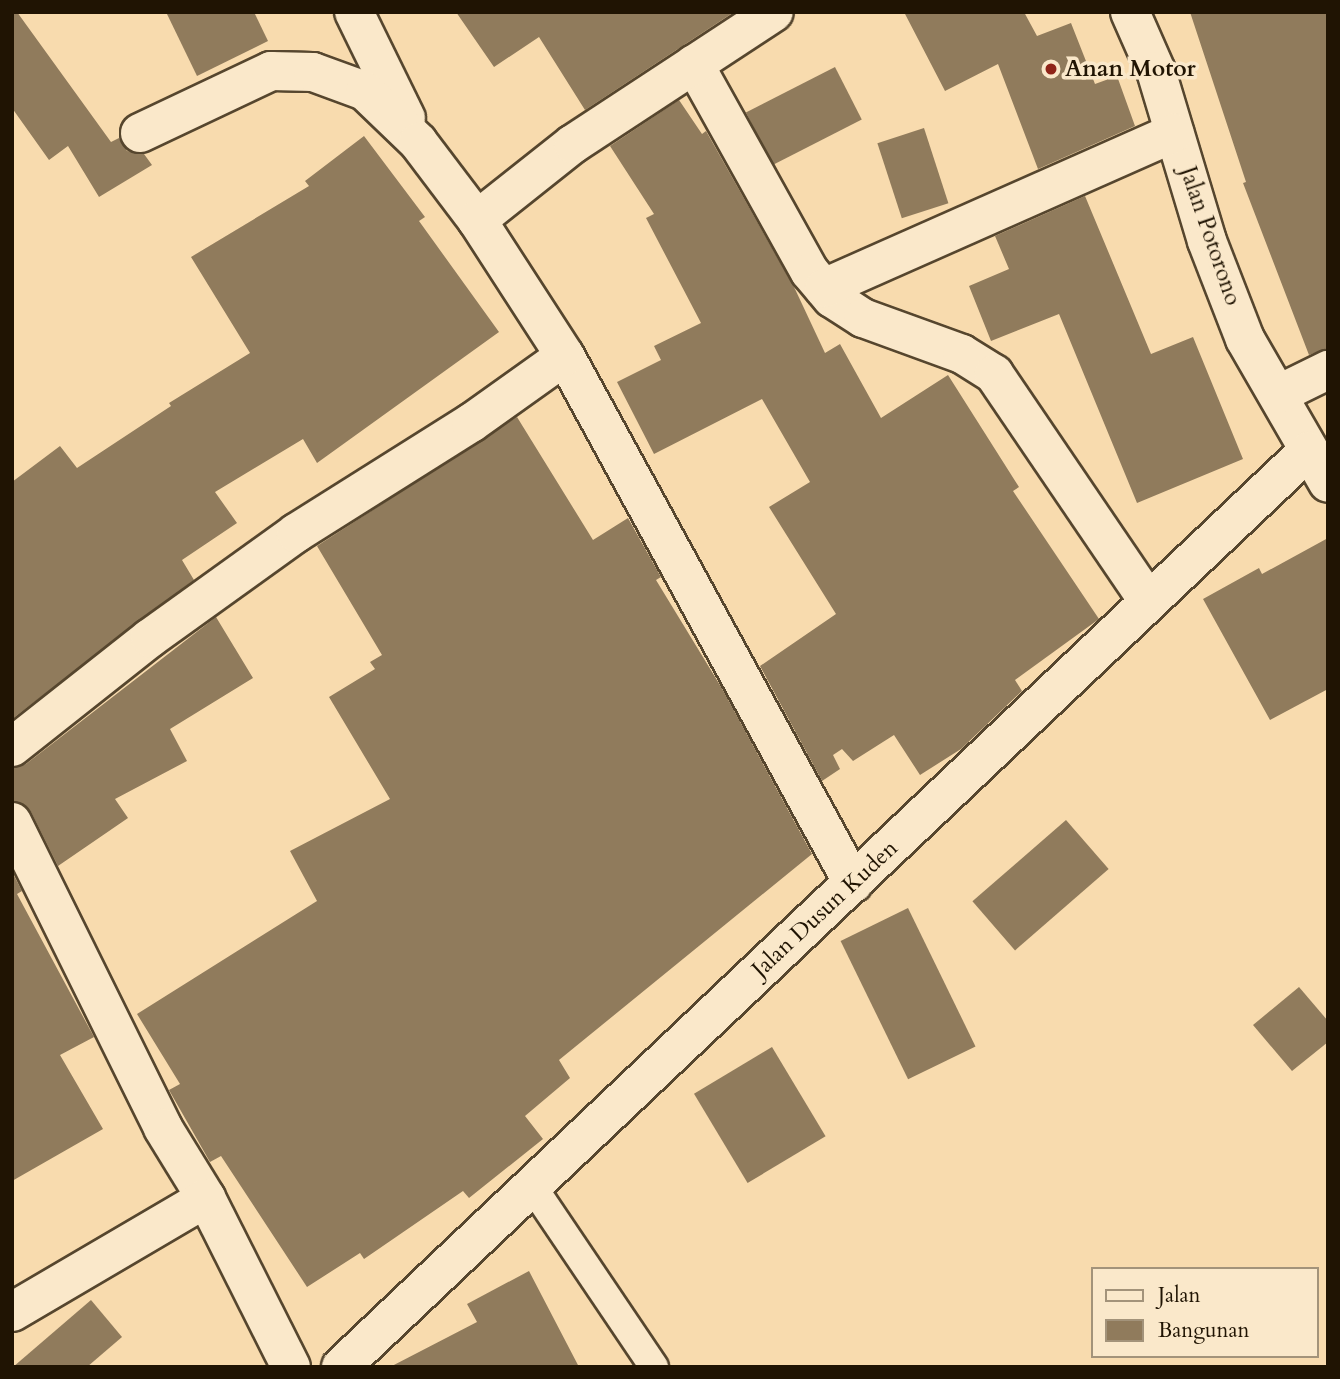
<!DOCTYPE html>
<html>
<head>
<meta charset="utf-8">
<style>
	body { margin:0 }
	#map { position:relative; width:1340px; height:1379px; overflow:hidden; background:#f8dbae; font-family:Cardo,serif }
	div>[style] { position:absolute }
	.building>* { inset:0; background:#907b5c; transform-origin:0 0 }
	.roads { filter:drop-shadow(2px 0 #56462e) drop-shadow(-2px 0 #56462e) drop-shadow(0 2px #56462e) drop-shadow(0 -2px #56462e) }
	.lane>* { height:28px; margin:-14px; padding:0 14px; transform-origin:14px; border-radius:14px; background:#fae8ca }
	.street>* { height:38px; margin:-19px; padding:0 19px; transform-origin:19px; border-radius:19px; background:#fae8ca }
	.dots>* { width:19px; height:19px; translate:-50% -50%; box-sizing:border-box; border:4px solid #fae8ca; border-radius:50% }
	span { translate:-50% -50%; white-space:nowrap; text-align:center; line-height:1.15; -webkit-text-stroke:7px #fae8ca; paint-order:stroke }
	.poi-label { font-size:23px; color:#201403; font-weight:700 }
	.left { translate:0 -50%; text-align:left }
	.street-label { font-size:23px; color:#201403 }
	.frame { position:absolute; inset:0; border:14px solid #201403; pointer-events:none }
	.legend { position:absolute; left:1091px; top:1267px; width:228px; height:91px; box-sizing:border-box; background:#fae8ca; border:2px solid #a3937a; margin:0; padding:9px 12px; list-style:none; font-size:21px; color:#201403 }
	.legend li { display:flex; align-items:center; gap:14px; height:35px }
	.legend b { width:35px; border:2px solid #a3937a }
</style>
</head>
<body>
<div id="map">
	<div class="building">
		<div style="clip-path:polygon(12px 12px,17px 12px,111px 142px,119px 138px,127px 151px,144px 154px,152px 165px,99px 197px,68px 146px,49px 160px,12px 108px)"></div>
		<div style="clip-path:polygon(166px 12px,254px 12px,268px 41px,197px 76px)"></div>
		<div style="clip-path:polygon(456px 12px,734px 12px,585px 110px,539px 37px,494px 67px)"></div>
		<div style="clip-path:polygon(904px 12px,1024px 12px,1037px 36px,1071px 23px,1095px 84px,1117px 76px,1135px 126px,1038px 169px,998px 64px,945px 91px)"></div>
		<div style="clip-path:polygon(1190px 12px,1328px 12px,1328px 348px,1309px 355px,1243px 183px,1246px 182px)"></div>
		<div style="left:835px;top:67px;width:59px;height:100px;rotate:63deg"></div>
		<div style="clip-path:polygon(679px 100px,702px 134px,706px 131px,795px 289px,825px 353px,840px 344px,881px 418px,948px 375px,1019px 487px,1013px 491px,1099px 619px,1015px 680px,1022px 691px,961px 749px,920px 775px,894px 735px,853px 761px,842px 749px,833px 755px,840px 769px,822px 781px,760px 666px,836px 614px,769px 507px,810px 482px,762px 399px,654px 454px,617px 382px,661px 360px,654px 346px,701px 323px,646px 218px,654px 214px,610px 146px)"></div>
		<div style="left:924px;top:128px;width:79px;height:49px;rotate:72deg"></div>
		<div style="clip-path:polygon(364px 136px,425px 217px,419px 221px,499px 332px,317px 463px,303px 439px,215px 492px,237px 523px,182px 560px,194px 580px,12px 719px,12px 482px,60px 446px,77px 468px,171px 406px,169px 403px,250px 353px,191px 257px,309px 186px,305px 181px)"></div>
		<div style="clip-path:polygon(1085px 196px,1151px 354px,1193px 337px,1243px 459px,1137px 503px,1059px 314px,991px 341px,969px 286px,1009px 269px,995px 236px)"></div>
		<div style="clip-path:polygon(517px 417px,593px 540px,628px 518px,661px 577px,656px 580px,723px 690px,812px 854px,559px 1060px,570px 1078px,525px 1116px,543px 1139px,469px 1198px,463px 1191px,364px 1259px,360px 1253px,307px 1287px,221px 1156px,210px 1162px,169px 1090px,180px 1084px,137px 1014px,317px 901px,290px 851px,390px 799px,329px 697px,375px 669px,370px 662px,382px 655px,317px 546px)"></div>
		<div style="clip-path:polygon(1328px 538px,1328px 689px,1270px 720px,1203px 599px,1259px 568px,1262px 574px)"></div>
		<div style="clip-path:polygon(216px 617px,253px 678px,170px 729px,187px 761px,115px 799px,128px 818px,58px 866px,31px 812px,12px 800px,12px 768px,26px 764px)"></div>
		<div style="left:1066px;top:820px;width:65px;height:124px;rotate:49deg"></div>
		<div style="clip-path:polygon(12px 872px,22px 891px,17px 894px,94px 1037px,60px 1055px,103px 1129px,12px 1181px)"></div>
		<div style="left:908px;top:908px;width:154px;height:75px;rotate:64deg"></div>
		<div style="clip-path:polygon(1299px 987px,1328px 1021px,1328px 1042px,1292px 1071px,1253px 1025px)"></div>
		<div style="left:772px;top:1047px;width:104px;height:91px;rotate:59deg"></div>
		<div style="clip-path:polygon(529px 1271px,579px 1367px,390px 1367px,477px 1322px,467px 1304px)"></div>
		<div style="clip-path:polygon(91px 1300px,122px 1337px,87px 1367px,13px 1367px)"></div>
	</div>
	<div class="roads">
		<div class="lane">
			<div style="left:532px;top:1186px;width:218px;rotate:56deg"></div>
		</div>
		<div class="street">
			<div style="left:354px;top:12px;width:118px;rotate:63.9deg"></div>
			<div style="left:1130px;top:12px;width:64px;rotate:66.2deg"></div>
			<div style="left:1156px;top:71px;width:177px;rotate:73.3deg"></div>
			<div style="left:1207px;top:241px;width:105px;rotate:68.8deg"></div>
			<div style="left:1245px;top:339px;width:166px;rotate:60deg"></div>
			<div style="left:694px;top:64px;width:238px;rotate:60.9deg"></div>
			<div style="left:810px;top:272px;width:34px;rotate:50deg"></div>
			<div style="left:832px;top:298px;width:37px;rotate:33deg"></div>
			<div style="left:863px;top:318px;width:105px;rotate:20deg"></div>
			<div style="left:962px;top:354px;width:38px;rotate:32deg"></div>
			<div style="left:994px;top:374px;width:274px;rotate:55.8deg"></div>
			<div style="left:140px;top:133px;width:145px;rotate:-25.3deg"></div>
			<div style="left:271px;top:71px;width:42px;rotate:1.4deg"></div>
			<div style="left:313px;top:72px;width:55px;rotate:20.1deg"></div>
			<div style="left:365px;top:91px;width:74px;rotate:43.9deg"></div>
			<div style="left:418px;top:142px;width:98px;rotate:52.9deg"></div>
			<div style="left:824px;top:288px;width:383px;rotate:-23.9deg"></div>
			<div style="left:565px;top:356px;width:601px;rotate:61.34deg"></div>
			<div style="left:1279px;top:394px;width:55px;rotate:-26.1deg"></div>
			<div style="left:12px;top:747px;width:176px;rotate:-38.3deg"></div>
			<div style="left:150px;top:638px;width:180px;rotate:-35.7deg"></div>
			<div style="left:296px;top:533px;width:207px;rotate:-32.2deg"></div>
			<div style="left:471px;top:423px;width:115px;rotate:-35.5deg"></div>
			<div style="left:565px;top:356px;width:162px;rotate:-122.9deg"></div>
			<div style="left:477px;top:220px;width:122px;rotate:-38.4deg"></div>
			<div style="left:573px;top:144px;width:240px;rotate:-33.3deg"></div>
			<div style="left:12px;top:822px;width:341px;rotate:63.7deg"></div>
			<div style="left:163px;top:1128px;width:82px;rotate:58.4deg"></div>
			<div style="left:206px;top:1198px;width:189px;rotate:63.3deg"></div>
			<div style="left:12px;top:1312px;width:225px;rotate:-30.4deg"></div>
			<div style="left:341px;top:1367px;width:1332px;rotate:-43.45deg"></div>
		</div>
	</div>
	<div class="dots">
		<div style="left:1051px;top:69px;background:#8f2418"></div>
	</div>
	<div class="poi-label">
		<span class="left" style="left:1065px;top:69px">Anan Motor</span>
	</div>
	<div class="street-label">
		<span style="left:1210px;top:236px;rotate:71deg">Jalan Potorono</span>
		<span style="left:825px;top:909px;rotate:-43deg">Jalan Dusun Kuden</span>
	</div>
	<div class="frame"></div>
	<ul class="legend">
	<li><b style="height:9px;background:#fae8ca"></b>Jalan</li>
	<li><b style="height:19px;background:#907b5c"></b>Bangunan</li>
	</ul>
</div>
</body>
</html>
